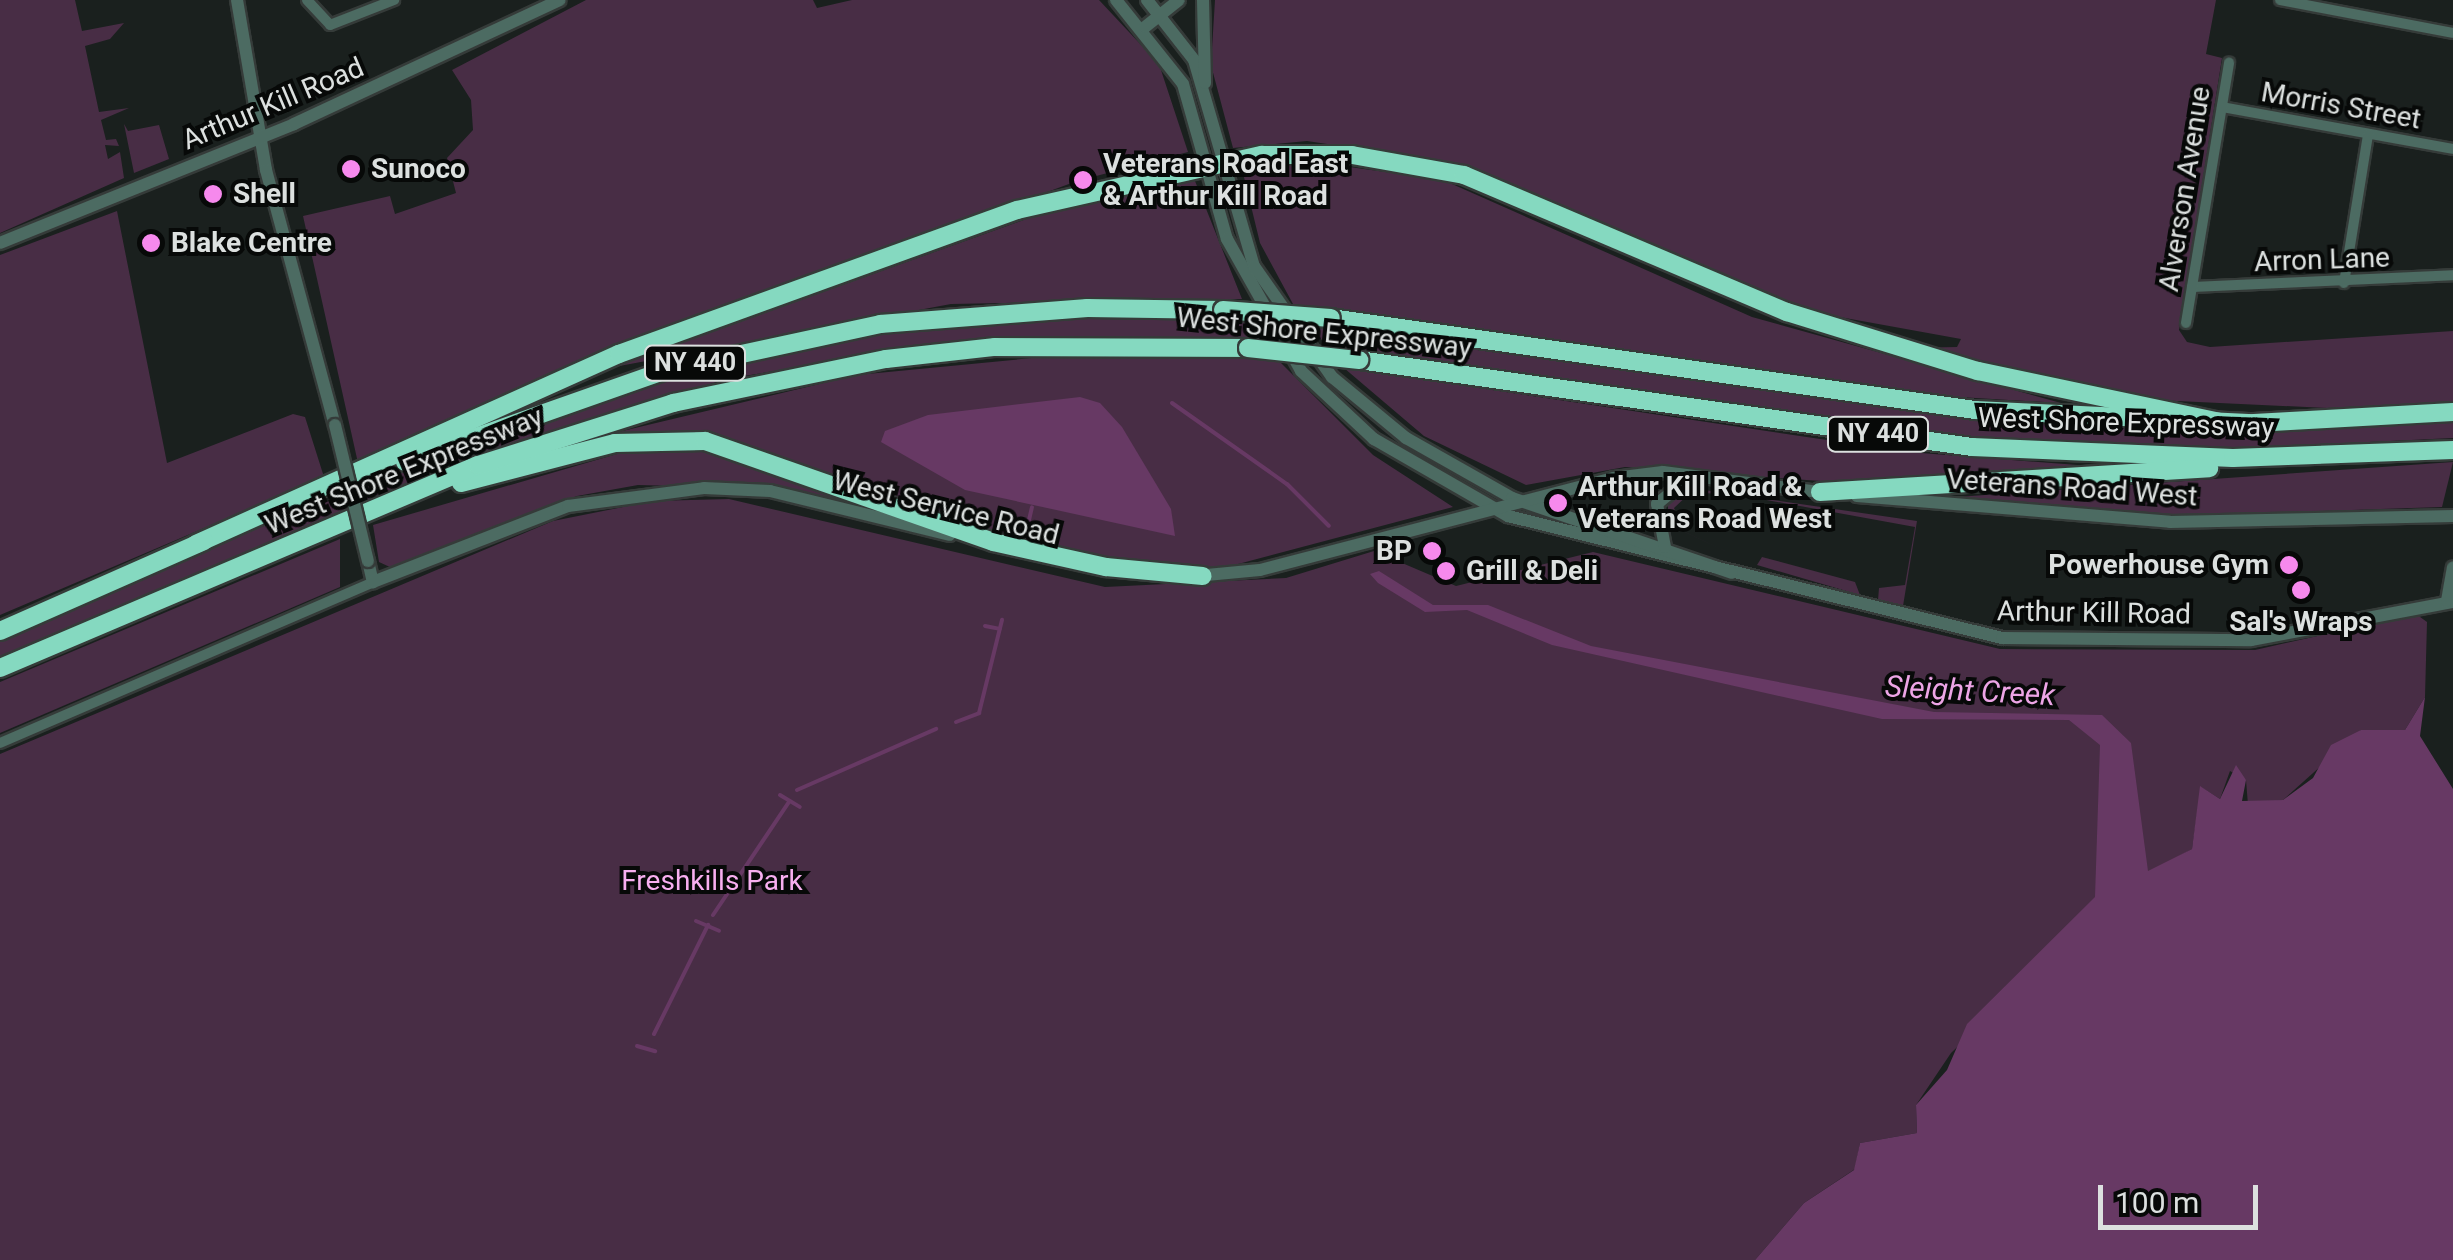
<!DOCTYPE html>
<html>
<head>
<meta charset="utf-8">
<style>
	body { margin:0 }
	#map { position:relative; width:2453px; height:1260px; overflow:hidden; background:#1a201e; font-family:Roboto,sans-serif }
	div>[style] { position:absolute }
	.green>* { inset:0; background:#482d45 }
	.water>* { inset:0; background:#673964 }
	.stream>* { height:4px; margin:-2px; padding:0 2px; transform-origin:2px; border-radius:2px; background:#673964 }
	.roads { filter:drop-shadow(2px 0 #353b39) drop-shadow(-2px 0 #353b39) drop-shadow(0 2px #353b39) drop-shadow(0 -2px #353b39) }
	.minor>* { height:10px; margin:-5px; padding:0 5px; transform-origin:5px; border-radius:5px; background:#4c6b62 }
	.tertiary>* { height:12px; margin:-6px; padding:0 6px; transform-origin:6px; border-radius:6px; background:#4c6b62 }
	.motorway>* { height:18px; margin:-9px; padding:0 9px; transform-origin:9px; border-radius:9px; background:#85d9c0 }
	.bridges { filter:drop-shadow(2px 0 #353b39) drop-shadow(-2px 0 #353b39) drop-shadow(0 2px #353b39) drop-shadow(0 -2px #353b39) }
	.tertiary-bridge>* { height:12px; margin:-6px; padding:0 6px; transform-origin:6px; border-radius:6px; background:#4c6b62 }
	.motorway-bridge>* { height:18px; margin:-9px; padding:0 9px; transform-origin:9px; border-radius:9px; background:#85d9c0 }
	.dots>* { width:28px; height:28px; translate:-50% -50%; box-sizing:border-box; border:5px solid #070908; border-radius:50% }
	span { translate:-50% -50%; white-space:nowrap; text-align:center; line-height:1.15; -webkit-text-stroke:8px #070908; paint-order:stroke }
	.shield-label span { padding:2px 8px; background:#070908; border:2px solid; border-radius:8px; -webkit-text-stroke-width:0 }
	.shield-label { font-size:25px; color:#dce0df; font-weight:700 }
	.street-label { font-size:28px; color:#dce0df }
	.poi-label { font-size:28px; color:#dce0df; font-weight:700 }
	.left { translate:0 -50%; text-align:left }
	.right { translate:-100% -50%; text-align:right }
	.park-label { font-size:28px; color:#f8aff0 }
	.water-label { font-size:30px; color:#eda5e6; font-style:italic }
	.scale { position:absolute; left:2098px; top:1185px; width:160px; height:45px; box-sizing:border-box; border:5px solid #dce0df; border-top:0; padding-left:12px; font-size:30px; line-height:35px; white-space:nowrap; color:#dce0df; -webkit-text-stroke:8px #070908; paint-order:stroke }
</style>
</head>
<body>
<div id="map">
	<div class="green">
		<div style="clip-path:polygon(0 0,75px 0,82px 31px,124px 23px,110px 39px,85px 46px,99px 112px,129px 108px,101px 120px,106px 140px,116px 139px,119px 146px,105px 145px,108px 159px,120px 152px,124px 178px,0 233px)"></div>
		<div style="clip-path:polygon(586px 0,813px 0,817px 8px,852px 0,1099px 0,1159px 64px,1188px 152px,1077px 181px,553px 374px,358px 463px,303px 216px,390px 196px,395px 214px,456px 193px,447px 158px,473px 130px,471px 100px,452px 70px)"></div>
		<div style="clip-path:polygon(1215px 0,2216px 0,2206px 54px,2222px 58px,2179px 330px,2187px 342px,2210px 347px,2453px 331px,2453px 402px,2327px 408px,2156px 400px,1910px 348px,1957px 347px,1961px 339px,1790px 308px,1448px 162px,1307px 141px,1233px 148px,1211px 65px)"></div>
		<div style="clip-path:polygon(124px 124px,128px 131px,159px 125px,169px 159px,134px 173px)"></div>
		<div style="clip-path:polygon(1321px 163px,1443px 180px,1752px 317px,2061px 403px,1942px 396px,1293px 304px,1260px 243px,1242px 169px)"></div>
		<div style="clip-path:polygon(1193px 176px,1242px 299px,951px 304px,614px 367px,1029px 218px)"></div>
		<div style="clip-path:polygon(117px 211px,167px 463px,293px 414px,305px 417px,324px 477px,0 615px,0 255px)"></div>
		<div style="clip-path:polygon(1094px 314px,1250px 321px,1260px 340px,970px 339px,726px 379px,520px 444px,0 662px,0 641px,207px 548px,611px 392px,840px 337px)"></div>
		<div style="clip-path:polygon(1311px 327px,1960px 417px,2262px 431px,2453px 422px,2453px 438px,2204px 450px,1967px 438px,1326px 345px)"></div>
		<div style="clip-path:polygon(1105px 351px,1278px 360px,1373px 455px,1453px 507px,1223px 568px,1115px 563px,931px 514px,738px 444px,614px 433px,857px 375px)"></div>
		<div style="clip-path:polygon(1344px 368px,1908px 452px,2142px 470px,1892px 486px,1625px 467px,1526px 485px,1424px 436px)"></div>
		<div style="clip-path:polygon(707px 446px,896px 516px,792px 489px,638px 485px,577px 496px,392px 568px,379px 562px,373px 525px,634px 449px)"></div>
		<div style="clip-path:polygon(2453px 462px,2442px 507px,2138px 517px,1929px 499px)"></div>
		<div style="clip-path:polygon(1691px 489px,1743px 494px,1690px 493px,1674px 508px,1683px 531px,1742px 559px,1668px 524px,1668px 503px)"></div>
		<div style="clip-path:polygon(1745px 496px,1917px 521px,1903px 606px,1878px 600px,1879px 588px,1905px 585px,1915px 527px)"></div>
		<div style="clip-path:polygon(729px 499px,1105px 587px,1286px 578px,1374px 551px,1456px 586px,1593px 552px,2000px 649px,2255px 650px,2416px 614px,2427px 622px,2425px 697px,2405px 730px,2361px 730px,2283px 800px,2248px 805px,2246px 780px,2230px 771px,2220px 799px,2201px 787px,2192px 849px,2121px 889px,1951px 1053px,1916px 1105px,1917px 1133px,1860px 1143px,1855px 1169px,1804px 1203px,1755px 1260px,0 1260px,0 754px,553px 521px,653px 501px)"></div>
		<div style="clip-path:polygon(340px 539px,340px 587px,0 733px,0 682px)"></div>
		<div style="clip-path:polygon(1762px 557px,1855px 582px,1860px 595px,1757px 565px)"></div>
	</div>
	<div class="water">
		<div style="clip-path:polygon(1080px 397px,1100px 403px,1122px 427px,1171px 509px,1175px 536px,965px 490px,881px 442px,885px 431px,928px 415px)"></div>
		<div style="clip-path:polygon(1379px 571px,1433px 605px,1488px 605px,1591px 646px,1934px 712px,2102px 715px,2131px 743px,2148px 871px,2192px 849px,2200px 786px,2220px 799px,2236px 765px,2246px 780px,2242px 801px,2283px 800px,2313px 778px,2331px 745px,2361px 730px,2405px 730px,2425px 697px,2420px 736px,2453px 789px,2453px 1260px,1755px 1260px,1804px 1203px,1854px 1170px,1860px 1143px,1917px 1133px,1916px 1105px,1947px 1070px,1967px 1024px,2095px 897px,2100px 745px,2069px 720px,1882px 719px,1552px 645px,1467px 610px,1425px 612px,1378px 583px,1370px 574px)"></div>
	</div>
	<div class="stream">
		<div style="left:1172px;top:403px;width:141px;rotate:35.2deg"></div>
		<div style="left:1287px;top:484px;width:59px;rotate:45deg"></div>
		<div style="left:1029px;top:520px;width:13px;rotate:-77deg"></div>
		<div style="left:985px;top:626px;width:15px;rotate:11deg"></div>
		<div style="left:956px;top:722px;width:25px;rotate:-21deg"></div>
		<div style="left:979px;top:713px;width:96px;rotate:-76.1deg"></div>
		<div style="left:797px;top:790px;width:152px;rotate:-23.7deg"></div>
		<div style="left:780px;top:795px;width:23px;rotate:31deg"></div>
		<div style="left:713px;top:915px;width:136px;rotate:-56.1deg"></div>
		<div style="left:696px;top:921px;width:25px;rotate:23deg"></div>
		<div style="left:654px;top:1034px;width:122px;rotate:-63.6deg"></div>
		<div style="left:637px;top:1046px;width:19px;rotate:16deg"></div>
	</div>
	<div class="roads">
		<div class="minor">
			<div style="left:307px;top:0;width:34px;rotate:47deg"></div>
			<div style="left:330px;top:25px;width:69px;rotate:-21.3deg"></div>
			<div style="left:2280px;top:0;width:176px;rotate:10.8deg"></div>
			<div style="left:2222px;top:107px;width:235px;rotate:10.3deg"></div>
			<div style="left:2344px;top:283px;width:151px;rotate:-80.8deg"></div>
			<div style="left:2192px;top:287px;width:261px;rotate:-2.6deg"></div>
			<div style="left:2186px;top:323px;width:264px;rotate:-80.6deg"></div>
			<div style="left:0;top:743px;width:406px;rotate:-23.3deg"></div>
		</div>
		<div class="tertiary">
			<div style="left:237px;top:0;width:172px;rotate:80.3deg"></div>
			<div style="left:266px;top:170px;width:264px;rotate:74.9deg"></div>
			<div style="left:1116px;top:0;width:107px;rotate:51.4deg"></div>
			<div style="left:1183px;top:84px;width:161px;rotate:74.2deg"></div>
			<div style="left:1227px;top:239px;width:151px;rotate:60.7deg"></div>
			<div style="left:1301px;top:371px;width:100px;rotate:43deg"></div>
			<div style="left:1374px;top:439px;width:155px;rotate:29.9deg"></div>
			<div style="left:1508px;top:516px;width:509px;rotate:13.87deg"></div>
			<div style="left:2002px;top:638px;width:249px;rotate:0.5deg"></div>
			<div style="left:2251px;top:640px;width:206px;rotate:-10.7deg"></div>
			<div style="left:1147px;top:0;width:76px;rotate:51.9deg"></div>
			<div style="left:1194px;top:60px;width:215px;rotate:73.8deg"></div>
			<div style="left:1254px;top:266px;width:136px;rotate:54.9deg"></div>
			<div style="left:1332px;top:377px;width:96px;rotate:39.5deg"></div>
			<div style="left:1406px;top:438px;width:122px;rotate:29.5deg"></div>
			<div style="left:1512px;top:498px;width:232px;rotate:18.8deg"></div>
			<div style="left:1203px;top:0;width:83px;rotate:88.6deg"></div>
			<div style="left:1145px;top:27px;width:43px;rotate:-38.5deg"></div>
			<div style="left:0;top:243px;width:317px;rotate:-22deg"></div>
			<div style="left:294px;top:124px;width:293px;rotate:-25deg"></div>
			<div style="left:1857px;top:496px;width:314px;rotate:4.7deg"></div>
			<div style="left:2170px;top:522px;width:283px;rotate:-1.2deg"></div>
			<div style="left:1665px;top:547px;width:44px;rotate:-100.5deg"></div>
			<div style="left:1657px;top:504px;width:40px;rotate:-40deg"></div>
			<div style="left:368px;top:561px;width:22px;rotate:77deg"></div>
			<div style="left:373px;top:582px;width:209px;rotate:-21.3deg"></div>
			<div style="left:568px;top:506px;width:137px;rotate:-7.5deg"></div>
			<div style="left:704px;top:488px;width:66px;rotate:2.6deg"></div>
			<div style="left:770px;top:491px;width:185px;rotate:13.7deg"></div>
			<div style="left:1196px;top:576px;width:64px;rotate:-5.4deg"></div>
			<div style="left:1260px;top:570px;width:366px;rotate:-14.6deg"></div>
			<div style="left:1614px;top:478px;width:49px;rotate:-7deg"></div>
			<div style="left:1663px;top:472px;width:165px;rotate:7.3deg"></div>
			<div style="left:2447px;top:601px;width:34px;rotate:-80deg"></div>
		</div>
		<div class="motorway">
			<div style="left:1331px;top:318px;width:651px;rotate:8.13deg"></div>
			<div style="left:1975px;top:410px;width:279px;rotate:2.7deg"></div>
			<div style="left:2254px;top:423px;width:199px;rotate:-3.2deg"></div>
			<div style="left:1359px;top:360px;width:619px;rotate:8.08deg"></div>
			<div style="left:1972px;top:447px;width:261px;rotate:2.4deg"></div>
			<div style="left:2233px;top:458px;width:220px;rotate:-2.1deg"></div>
			<div style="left:405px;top:462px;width:274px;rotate:-19.4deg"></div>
			<div style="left:663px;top:371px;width:222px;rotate:-12.2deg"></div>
			<div style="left:880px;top:324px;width:208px;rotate:-4.4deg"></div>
			<div style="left:1087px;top:308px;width:136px;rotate:0.8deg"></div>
			<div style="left:461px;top:483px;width:159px;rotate:-14.6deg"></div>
			<div style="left:615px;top:443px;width:90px;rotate:-1.3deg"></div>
			<div style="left:705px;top:441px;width:305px;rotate:19.3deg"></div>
			<div style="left:993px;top:542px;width:116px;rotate:12.5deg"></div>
			<div style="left:1106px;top:567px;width:97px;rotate:5.3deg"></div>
			<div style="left:1820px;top:492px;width:390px;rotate:-3.5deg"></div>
			<div style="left:196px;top:544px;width:464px;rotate:-24.2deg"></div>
			<div style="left:619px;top:354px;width:423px;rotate:-19.9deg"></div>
			<div style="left:1017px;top:210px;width:251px;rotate:-12.7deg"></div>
			<div style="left:1262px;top:155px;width:90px"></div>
			<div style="left:1352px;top:155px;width:114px;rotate:10.1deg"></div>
			<div style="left:1464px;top:175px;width:351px;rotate:23deg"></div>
			<div style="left:1787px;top:312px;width:200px;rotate:17.2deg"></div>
			<div style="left:1978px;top:371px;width:246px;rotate:11.9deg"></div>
			<div style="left:0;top:631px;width:223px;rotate:-23.8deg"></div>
			<div style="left:0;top:668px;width:519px;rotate:-23.01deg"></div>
			<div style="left:478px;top:465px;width:205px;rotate:-17.6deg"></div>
			<div style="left:673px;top:403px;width:217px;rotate:-11.7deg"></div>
			<div style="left:886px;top:359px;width:110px;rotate:-6.3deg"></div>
			<div style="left:995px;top:347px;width:253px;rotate:0.2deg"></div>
		</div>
	</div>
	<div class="bridges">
		<div class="tertiary-bridge">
			<div style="left:335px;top:425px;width:140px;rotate:76.4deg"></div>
		</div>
		<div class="motorway-bridge">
			<div style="left:1223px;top:310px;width:108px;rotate:4.2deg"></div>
			<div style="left:1248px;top:348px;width:112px;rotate:6.2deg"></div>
		</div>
	</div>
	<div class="dots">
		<div style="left:351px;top:169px;background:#f689ed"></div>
		<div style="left:1083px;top:180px;background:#f689ed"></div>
		<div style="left:213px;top:194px;background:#f689ed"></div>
		<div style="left:151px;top:243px;background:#f689ed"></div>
		<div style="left:1558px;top:503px;background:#f689ed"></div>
		<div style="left:1432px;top:551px;background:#f689ed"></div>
		<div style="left:2289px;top:565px;background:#f689ed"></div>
		<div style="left:1446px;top:571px;background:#f689ed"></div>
		<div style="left:2301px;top:590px;background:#f689ed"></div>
	</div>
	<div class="shield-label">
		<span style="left:695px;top:363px">NY 440</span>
		<span style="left:1878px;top:434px">NY 440</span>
	</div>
	<div class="street-label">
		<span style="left:273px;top:104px;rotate:-23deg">Arthur Kill Road</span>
		<span style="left:2341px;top:106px;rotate:10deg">Morris Street</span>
		<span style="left:2185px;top:189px;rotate:-81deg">Alverson Avenue</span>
		<span style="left:2322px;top:260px;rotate:-2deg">Arron Lane</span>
		<span style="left:1324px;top:333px;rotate:6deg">West Shore Expressway</span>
		<span style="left:2126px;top:423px;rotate:2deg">West Shore Expressway</span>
		<span style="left:404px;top:471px;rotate:-22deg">West Shore Expressway</span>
		<span style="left:2072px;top:488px;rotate:4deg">Veterans Road West</span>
		<span style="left:946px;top:508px;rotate:14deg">West Service Road</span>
		<span style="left:2094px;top:613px;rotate:1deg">Arthur Kill Road</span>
	</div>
	<div class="poi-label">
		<span class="left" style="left:1103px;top:180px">Veterans Road East<br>&amp; Arthur Kill Road</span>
		<span class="left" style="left:371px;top:169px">Sunoco</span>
		<span class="left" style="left:233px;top:194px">Shell</span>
		<span class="left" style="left:171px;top:243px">Blake Centre</span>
		<span class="left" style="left:1578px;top:503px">Arthur Kill Road &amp;<br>Veterans Road West</span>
		<span class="right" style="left:1412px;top:551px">BP</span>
		<span class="right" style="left:2269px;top:565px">Powerhouse Gym</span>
		<span class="left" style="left:1466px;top:571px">Grill &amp; Deli</span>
		<span style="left:2301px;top:622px">Sal's Wraps</span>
	</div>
	<div class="park-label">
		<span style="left:712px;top:881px">Freshkills Park</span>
	</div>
	<div class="water-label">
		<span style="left:1970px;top:691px;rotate:3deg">Sleight Creek</span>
	</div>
	<div class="scale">100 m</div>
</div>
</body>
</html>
